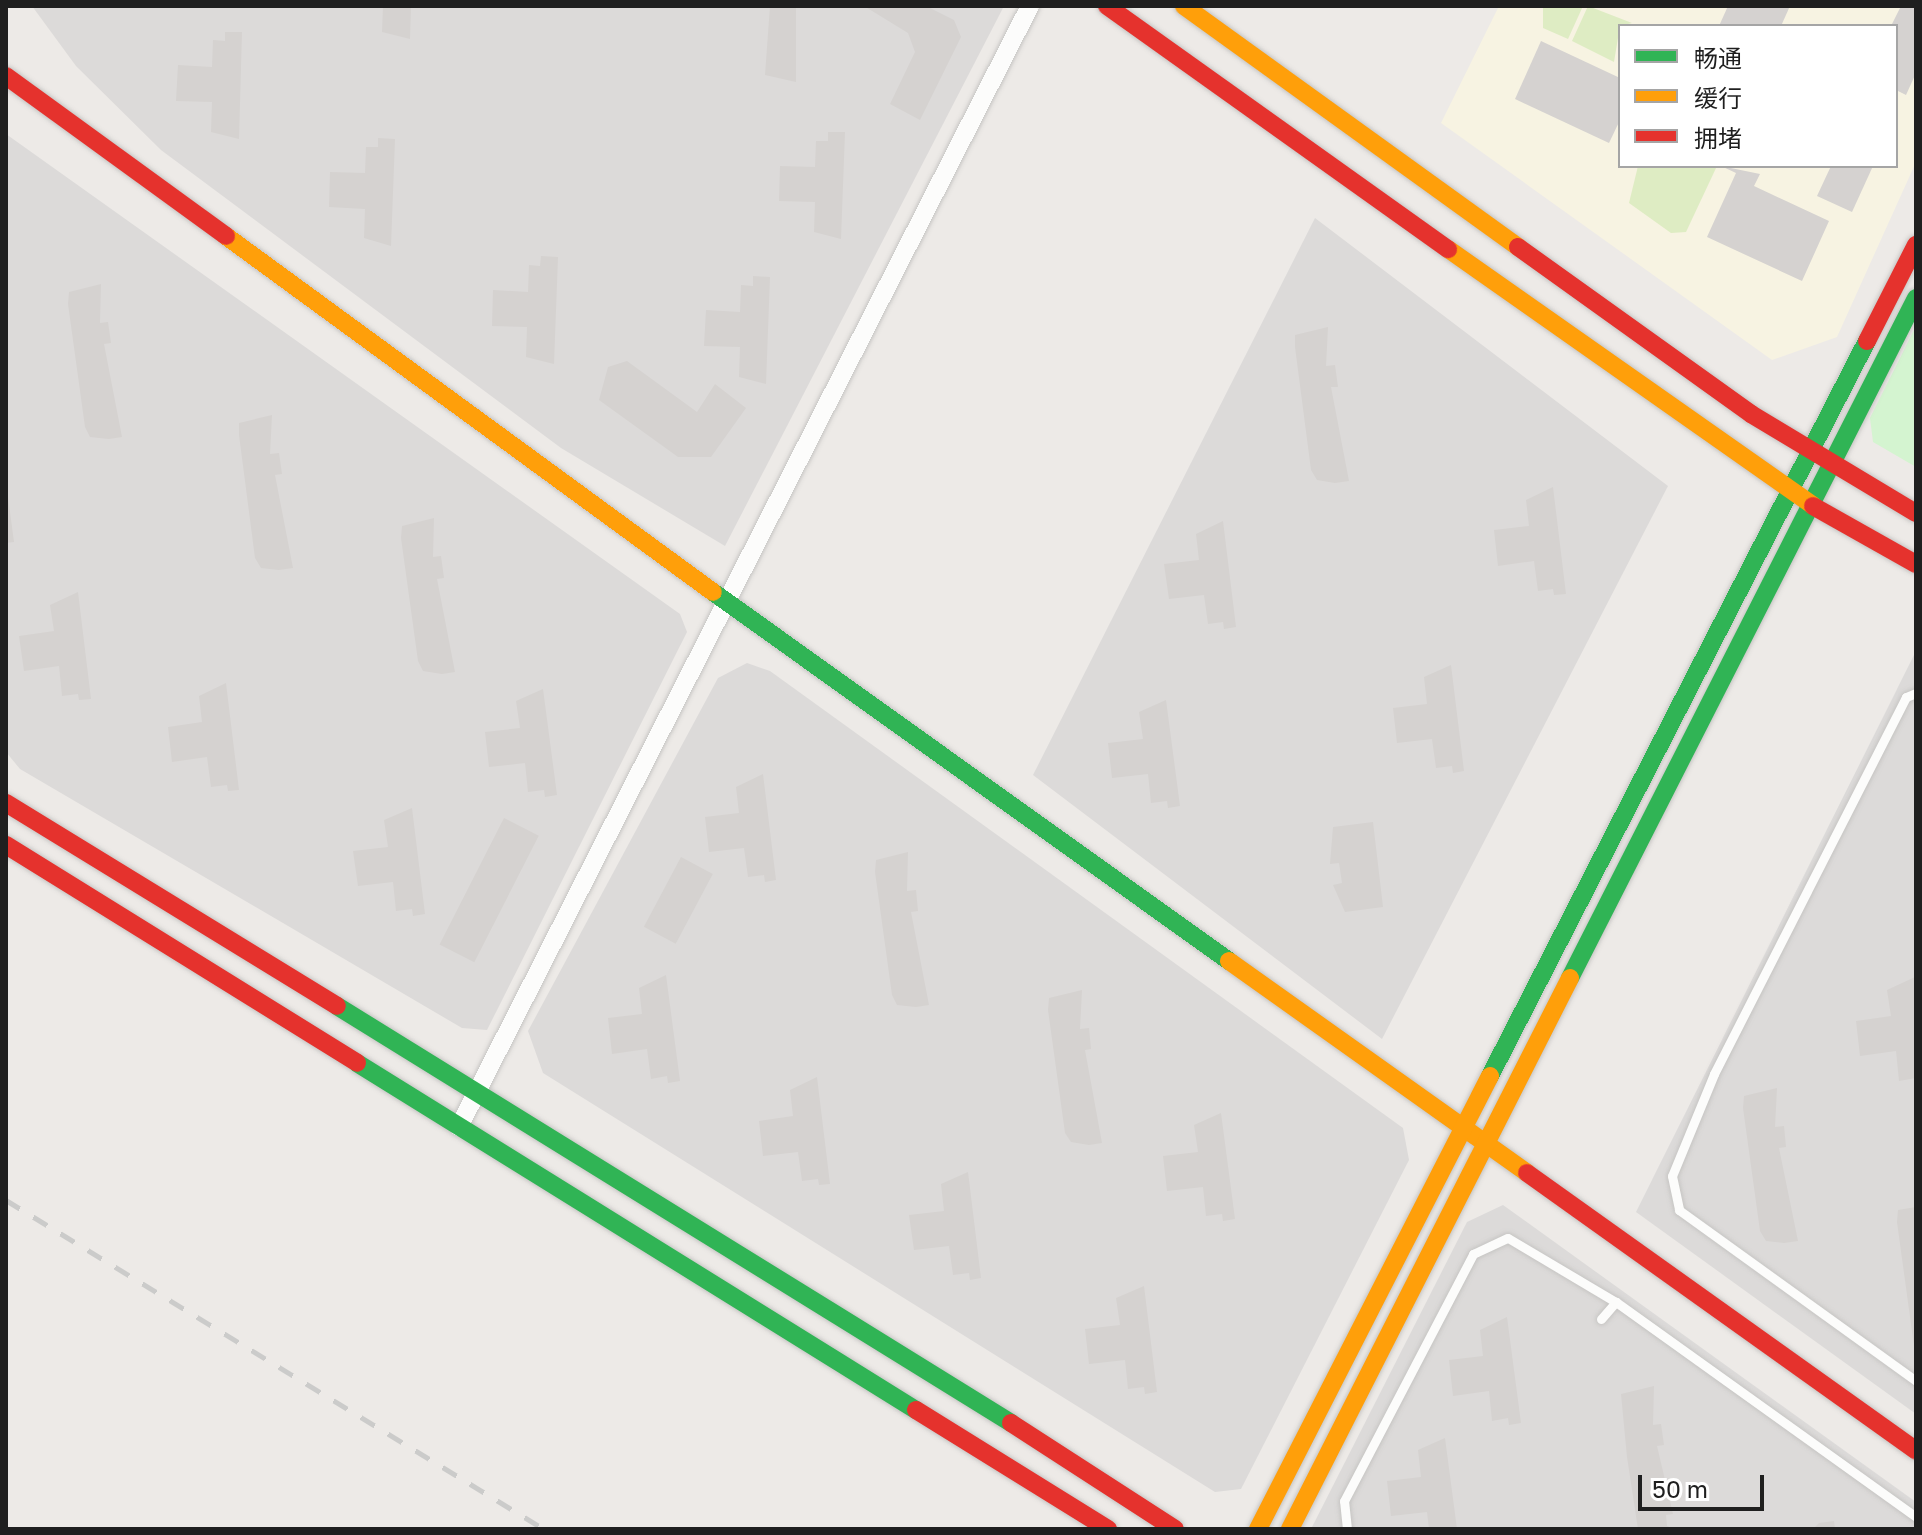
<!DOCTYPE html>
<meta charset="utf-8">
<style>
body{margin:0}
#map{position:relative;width:1922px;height:1535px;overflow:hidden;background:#edeae7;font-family:"Golos Text","Noto Sans SC",sans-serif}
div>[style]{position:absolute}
.residential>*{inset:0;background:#dcdad9}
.education>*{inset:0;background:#f7f3e2}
.grass>*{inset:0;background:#deecc3}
.park>*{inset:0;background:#d4f4d0}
.building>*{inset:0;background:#d5d2d0;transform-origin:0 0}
.roads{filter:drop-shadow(0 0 2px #c6c5c3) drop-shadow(0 0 2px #c6c5c3)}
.lane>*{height:9px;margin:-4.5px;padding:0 4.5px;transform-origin:4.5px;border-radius:4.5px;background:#fcfcfb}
.street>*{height:18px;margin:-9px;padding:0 9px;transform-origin:9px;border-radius:9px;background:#fcfcfb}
.fast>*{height:18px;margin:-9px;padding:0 9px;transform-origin:9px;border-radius:9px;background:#30b455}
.slow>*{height:18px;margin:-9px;padding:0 9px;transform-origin:9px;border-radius:9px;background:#ff9f0a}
.jam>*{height:18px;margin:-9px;padding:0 9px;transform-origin:9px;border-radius:9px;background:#e5322d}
.rail>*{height:5px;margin-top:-2.5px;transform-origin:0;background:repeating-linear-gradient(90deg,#cbcbca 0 16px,transparent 0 32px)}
span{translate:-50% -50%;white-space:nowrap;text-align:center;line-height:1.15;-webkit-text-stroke:7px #fff;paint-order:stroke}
.frame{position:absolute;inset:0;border:8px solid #1f1f1f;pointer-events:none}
.legend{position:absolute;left:1618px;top:24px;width:280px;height:144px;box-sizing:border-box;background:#fff;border:2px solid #a5a5a5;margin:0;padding:10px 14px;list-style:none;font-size:24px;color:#1f1f1f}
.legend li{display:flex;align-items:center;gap:16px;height:40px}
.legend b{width:40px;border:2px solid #a5a5a5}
.scale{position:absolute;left:1638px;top:1475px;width:126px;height:36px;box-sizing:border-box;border:4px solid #1f1f1f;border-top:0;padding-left:10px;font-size:24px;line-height:28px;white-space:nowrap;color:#1f1f1f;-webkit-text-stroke:6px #fff;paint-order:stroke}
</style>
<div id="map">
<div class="residential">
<i style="clip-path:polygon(32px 6px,1004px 6px,725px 546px,561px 448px,161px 150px,76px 66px)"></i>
<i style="clip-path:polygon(6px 134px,680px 614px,687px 632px,487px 1030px,462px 1028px,20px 769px,6px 752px)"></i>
<i style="clip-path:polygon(1315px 218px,1668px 486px,1382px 1039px,1033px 775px)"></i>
<i style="clip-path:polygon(1916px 651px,1916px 1414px,1636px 1212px)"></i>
<i style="clip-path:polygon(747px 663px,770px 671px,1403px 1128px,1409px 1160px,1241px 1489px,1215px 1492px,543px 1073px,528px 1031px,718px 678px)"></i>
<i style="clip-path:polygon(1503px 1205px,1916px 1502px,1916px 1529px,1311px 1529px,1467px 1222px)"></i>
</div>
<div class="education">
<i style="clip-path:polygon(evenodd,1499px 6px,1916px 6px,1916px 162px,1837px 337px,1772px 360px,1441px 123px,1499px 6px,1620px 26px,1896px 26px,1896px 166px,1620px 166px,1620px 26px)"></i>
</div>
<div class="grass">
<i style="clip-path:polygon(1543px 6px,1583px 6px,1568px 39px,1543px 28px)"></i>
<i style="clip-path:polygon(1588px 6px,1632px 23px,1620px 26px,1614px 62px,1572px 41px)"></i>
<i style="clip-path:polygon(1638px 166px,1717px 166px,1686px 232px,1671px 233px,1629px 203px)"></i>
</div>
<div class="park">
<i style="clip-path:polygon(1916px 326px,1916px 467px,1873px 442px,1870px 418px)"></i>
</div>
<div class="building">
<i style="clip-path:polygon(383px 6px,411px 6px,410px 39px,382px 32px)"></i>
<i style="clip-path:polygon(770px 6px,796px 6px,796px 82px,765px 75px)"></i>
<i style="clip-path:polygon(864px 6px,926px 6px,954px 20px,961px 37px,920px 120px,890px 104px,915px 52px,908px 33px)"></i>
<i style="clip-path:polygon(1728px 6px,1790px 6px,1781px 26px,1719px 26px)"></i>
<i style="clip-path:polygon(1901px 6px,1916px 6px,1916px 73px,1906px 95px,1896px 90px,1891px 26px)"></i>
<i style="clip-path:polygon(225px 32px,242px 32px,239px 139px,211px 132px,212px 102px,176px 101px,178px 65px,212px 67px,213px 40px,225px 41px)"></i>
<i style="clip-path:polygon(1541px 41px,1620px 78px,1620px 120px,1609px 143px,1515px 99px)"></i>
<i style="clip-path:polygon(828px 132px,845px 132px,841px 239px,814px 232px,815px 202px,779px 201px,780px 166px,815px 167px,816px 141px,828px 141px)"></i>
<i style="clip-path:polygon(378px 138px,395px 139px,391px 246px,364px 238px,365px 209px,329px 207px,330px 172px,365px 173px,366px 147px,378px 147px)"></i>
<i style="clip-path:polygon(1721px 166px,1760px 174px,1754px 186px,1829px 221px,1802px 281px,1707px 237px,1736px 173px)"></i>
<i style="clip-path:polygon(1831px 166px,1873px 166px,1852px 212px,1817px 196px)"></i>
<i style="clip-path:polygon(541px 256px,558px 257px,554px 364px,526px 357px,527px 327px,492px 326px,493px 290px,528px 292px,529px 265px,540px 266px)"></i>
<i style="clip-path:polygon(753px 276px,770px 277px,766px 384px,739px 377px,740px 347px,704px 346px,706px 310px,740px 312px,741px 285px,753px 286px)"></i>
<i style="clip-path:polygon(101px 284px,100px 323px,108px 322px,111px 343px,104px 344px,122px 437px,109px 439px,90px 437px,85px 427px,68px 304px,69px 292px)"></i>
<i style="clip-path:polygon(1328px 327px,1326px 366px,1335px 365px,1338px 387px,1331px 387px,1349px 481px,1335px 483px,1317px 480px,1311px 470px,1295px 347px,1295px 335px)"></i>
<i style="clip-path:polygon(627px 361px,697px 412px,715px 384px,746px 408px,711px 457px,678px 457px,599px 400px,608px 367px)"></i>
<i style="clip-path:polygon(272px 415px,270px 454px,279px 453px,282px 474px,275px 475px,293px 568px,279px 570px,261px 568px,255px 558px,239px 435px,239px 423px)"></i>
<i style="clip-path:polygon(1553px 487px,1566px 594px,1554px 595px,1553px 589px,1538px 591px,1534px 561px,1498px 566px,1494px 530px,1529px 526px,1526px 500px)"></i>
<i style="clip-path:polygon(8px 497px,14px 542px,6px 543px,6px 498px)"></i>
<i style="clip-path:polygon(434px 518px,433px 557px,441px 556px,444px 578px,437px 579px,455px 672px,442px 674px,423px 671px,418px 661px,401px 538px,402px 526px)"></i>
<i style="clip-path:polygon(1223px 521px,1236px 627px,1224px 629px,1223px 622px,1208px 624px,1204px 595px,1169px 599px,1164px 564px,1199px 560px,1196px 534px)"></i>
<i style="clip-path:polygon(78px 592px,91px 699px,79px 700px,78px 694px,62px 696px,59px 666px,24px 671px,19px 636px,54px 631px,50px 605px)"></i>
<i style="clip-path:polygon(1451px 665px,1464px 771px,1453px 773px,1452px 766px,1436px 768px,1432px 739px,1397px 743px,1393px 708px,1427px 704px,1424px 677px)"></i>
<i style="clip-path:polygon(226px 683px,239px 790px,228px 791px,227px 785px,211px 787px,207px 757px,172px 762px,168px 727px,202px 722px,199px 696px)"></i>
<i style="clip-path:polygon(543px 689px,557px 795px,545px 797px,544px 790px,528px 792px,525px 763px,489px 767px,485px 732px,520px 728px,516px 701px)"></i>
<i style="clip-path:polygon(1166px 700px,1180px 806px,1168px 808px,1167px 801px,1151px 803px,1148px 774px,1112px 778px,1108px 743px,1143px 739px,1139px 712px)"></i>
<i style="clip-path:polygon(763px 774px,776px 880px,765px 882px,764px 875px,748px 877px,744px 848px,709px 852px,705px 817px,739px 813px,736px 787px)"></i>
<i style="clip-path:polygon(412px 808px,425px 914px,413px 916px,412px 909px,396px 911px,393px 882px,358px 886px,353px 851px,388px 847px,384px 820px)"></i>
<i style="left:504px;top:818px;width:39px;height:142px;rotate:27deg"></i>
<i style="clip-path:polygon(1373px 822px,1383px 907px,1345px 912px,1333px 885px,1342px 883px,1339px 863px,1330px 864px,1333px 827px)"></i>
<i style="clip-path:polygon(908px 852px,907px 891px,916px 890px,918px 911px,911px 912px,929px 1005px,916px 1007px,897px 1005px,892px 995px,875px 872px,876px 860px)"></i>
<i style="left:681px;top:857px;width:36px;height:79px;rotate:28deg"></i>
<i style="clip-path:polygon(666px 975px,680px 1081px,668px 1083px,667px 1076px,651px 1079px,647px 1049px,612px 1054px,608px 1018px,642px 1014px,639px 988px)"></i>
<i style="clip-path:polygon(1915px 977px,1916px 1078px,1899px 1081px,1896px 1051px,1860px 1056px,1856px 1021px,1891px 1016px,1887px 990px)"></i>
<i style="clip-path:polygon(1082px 990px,1080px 1029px,1089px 1028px,1091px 1049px,1085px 1050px,1102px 1143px,1089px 1145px,1071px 1142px,1065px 1133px,1048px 1010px,1049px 998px)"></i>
<i style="clip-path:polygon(817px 1077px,830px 1184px,819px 1185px,818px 1179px,802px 1181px,798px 1152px,763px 1156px,759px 1121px,793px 1116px,790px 1090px)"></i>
<i style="clip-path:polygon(1777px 1088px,1775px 1127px,1784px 1126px,1786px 1147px,1779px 1148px,1798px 1241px,1784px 1243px,1766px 1241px,1760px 1231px,1743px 1108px,1744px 1096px)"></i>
<i style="clip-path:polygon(1221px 1113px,1235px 1219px,1223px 1221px,1222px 1214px,1206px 1216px,1203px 1187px,1167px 1191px,1163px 1156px,1198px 1152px,1194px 1125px)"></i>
<i style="clip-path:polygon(968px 1172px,981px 1278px,970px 1280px,969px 1273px,953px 1275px,949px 1246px,914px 1250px,909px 1215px,944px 1211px,941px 1184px)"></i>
<i style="clip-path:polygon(1916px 1207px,1916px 1346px,1914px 1346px,1897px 1222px,1898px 1210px)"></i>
<i style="clip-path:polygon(1144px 1286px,1157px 1392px,1145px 1394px,1144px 1387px,1128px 1389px,1125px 1360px,1089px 1364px,1085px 1329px,1120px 1325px,1116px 1298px)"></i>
<i style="clip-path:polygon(1507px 1317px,1521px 1423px,1509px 1425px,1508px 1418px,1492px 1421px,1489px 1391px,1453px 1396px,1449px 1360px,1483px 1356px,1480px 1330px)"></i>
<i style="clip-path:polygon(1654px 1386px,1653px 1425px,1661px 1424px,1664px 1445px,1657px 1446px,1673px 1514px,1666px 1515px,1667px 1526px,1674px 1529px,1638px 1529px,1627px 1457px,1621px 1394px)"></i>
<i style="clip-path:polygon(1445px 1438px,1457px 1529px,1429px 1529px,1427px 1512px,1391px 1516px,1387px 1481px,1421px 1477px,1418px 1450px)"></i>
<i style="clip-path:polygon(1834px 1521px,1835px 1529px,1813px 1529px,1819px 1523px)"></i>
</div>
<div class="roads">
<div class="lane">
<i style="left:1916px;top:693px;width:11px;rotate:158deg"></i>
<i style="left:1906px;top:697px;width:423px;rotate:117deg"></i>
<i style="left:1714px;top:1074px;width:110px;rotate:112.4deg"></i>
<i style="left:1672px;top:1176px;width:35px;rotate:78deg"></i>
<i style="left:1679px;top:1210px;width:292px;rotate:35.8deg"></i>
<i style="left:1601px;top:1319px;width:23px;rotate:-49deg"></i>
<i style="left:1616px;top:1302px;width:369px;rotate:35.6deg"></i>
<i style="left:1347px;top:1529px;width:28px;rotate:-96deg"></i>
<i style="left:1344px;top:1501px;width:279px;rotate:-62.4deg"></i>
<i style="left:1473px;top:1254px;width:38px;rotate:-25deg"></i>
<i style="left:1508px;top:1238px;width:126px;rotate:30.7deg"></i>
</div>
<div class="street">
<i style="left:459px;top:1127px;width:1258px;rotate:-63.01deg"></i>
</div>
<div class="fast">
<i style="left:713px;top:592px;width:634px;rotate:35.57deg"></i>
<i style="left:1570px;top:978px;width:763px;rotate:-63.03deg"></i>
<i style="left:337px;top:1006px;width:793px;rotate:31.74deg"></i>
<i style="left:357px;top:1063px;width:658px;rotate:31.83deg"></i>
<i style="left:1490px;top:1076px;width:826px;rotate:-62.85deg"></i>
</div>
<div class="slow">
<i style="left:1184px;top:6px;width:412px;rotate:35.8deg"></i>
<i style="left:226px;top:236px;width:603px;rotate:36.17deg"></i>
<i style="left:1448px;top:249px;width:446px;rotate:35.1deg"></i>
<i style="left:1229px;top:961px;width:366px;rotate:35.4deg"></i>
<i style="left:1258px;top:1529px;width:509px;rotate:-62.88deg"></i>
<i style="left:1290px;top:1529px;width:618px;rotate:-63.06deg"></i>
</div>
<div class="jam">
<i style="left:1107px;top:6px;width:419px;rotate:35.5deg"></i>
<i style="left:6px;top:76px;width:272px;rotate:36deg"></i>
<i style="left:1518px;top:247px;width:287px;rotate:35.6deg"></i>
<i style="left:1751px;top:414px;width:192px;rotate:31deg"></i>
<i style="left:1867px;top:341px;width:108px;rotate:-63deg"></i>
<i style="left:1813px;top:506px;width:118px;rotate:29.4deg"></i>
<i style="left:6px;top:803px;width:388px;rotate:31.5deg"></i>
<i style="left:6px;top:845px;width:413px;rotate:31.8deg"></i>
<i style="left:1527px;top:1173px;width:478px;rotate:35.5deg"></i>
<i style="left:916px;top:1410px;width:226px;rotate:31.8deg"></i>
<i style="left:1011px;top:1423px;width:195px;rotate:32.9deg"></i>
</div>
</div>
<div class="rail">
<i style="left:6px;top:1200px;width:631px;rotate:31.45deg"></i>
</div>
<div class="frame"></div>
<ul class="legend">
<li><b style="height:10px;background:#30b455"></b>畅通</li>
<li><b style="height:10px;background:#ff9f0a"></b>缓行</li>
<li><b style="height:10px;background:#e5322d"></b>拥堵</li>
</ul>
<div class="scale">50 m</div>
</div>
